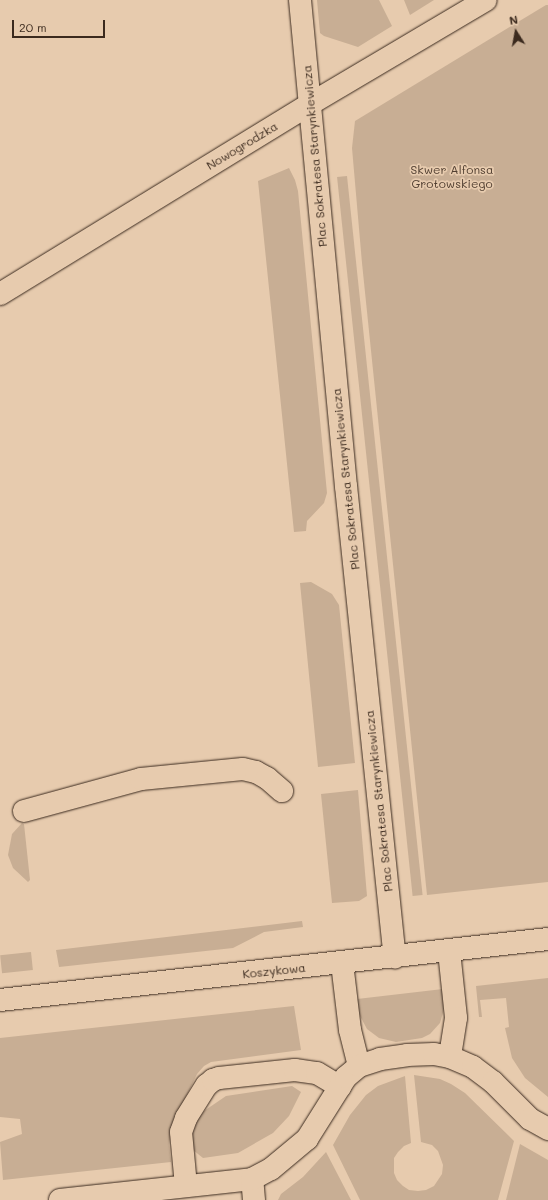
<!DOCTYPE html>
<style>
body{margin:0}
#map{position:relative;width:548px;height:1200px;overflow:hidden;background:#e7cbae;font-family:Mali,sans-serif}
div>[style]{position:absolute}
.green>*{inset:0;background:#c8ae94;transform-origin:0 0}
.roads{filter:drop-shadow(0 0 1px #3b2a1e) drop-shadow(0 0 1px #3b2a1e)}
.minor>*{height:22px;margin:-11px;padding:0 11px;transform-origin:11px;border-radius:11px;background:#e7cbae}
span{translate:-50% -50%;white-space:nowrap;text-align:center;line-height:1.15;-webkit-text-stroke:3.5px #e7cbae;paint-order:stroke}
.street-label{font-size:12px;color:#3b2a1e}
.park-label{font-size:12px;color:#503e30}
.north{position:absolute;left:496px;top:12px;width:40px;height:40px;-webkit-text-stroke:3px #e7cbae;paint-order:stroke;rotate:349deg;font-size:11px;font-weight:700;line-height:16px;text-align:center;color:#3b2a1e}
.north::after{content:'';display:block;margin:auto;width:14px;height:18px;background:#3b2a1e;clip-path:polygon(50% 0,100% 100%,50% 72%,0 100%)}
.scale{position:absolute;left:12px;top:20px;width:93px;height:18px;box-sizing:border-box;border:2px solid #3b2a1e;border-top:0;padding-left:5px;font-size:12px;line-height:14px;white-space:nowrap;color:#3b2a1e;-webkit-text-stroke:3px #e7cbae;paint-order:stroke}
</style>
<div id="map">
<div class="green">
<i style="clip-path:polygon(317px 0,379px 0,392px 26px,358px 47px,324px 36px,320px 33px)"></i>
<i style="clip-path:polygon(404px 0,434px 0,410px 15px)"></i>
<i style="clip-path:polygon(546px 5px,548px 5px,548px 882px,427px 895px,362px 263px,352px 148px,355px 121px)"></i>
<i style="clip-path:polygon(289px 168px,295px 180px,298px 191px,327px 493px,324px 503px,307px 521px,306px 531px,294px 532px,258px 181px)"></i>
<i style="left:347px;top:176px;width:723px;height:10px;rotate:84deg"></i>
<i style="clip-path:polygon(311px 582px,332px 594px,339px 605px,355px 763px,318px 767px,300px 583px)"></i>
<i style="clip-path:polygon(358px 790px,367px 896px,359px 901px,332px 903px,321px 794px)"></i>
<i style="clip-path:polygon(22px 823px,24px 824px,30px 880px,28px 882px,13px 868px,8px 855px,12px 834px)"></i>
<i style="clip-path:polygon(302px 921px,303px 927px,264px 932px,233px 948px,59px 967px,56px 950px)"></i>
<i style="left:31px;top:952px;width:18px;height:31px;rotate:84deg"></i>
<i style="clip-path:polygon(548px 978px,548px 1097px,525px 1078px,512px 1058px,505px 1028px,509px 1027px,506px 998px,480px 1000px,482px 1017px,479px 1017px,476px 986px)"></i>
<i style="clip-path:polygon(443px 989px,444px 1009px,440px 1023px,430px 1034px,422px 1038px,396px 1042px,379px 1038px,367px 1029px,359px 1014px,357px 999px)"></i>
<i style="clip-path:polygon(294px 1006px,301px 1050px,211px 1062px,204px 1066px,197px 1074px,172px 1126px,169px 1145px,171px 1162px,3px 1180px,0 1142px,22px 1134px,20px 1119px,0 1117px,0 1038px)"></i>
<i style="clip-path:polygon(414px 1075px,440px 1079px,451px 1084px,465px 1093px,514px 1141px,498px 1200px,360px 1200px,333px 1145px,350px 1115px,366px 1095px,378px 1086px,405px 1076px,411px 1143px,404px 1146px,398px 1152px,394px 1158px,394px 1173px,397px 1180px,403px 1186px,409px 1190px,418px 1191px,426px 1190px,434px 1186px,442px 1174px,443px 1165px,438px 1151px,432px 1145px,421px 1142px)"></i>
<i style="clip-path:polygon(292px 1086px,301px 1092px,289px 1116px,273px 1133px,238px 1153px,203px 1158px,193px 1150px,192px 1133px,195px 1122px,204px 1111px,226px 1096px)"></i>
<i style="clip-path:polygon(520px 1144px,548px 1160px,548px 1200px,506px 1200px)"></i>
<i style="clip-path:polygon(326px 1152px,351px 1200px,278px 1200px,281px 1194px,303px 1177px)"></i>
</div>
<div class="roads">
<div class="minor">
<i style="left:300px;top:0;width:488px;rotate:84.6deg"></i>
<i style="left:346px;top:486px;width:474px;rotate:84.1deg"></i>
<i style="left:0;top:294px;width:364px;rotate:-31.5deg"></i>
<i style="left:310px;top:104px;width:204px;rotate:-30.6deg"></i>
<i style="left:24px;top:811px;width:121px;rotate:-15.3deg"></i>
<i style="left:141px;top:779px;width:102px;rotate:-5.6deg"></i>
<i style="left:243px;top:769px;width:13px;rotate:13deg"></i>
<i style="left:256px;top:772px;width:13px;rotate:29deg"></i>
<i style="left:267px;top:778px;width:20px;rotate:41deg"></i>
<i style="left:449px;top:951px;width:67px;rotate:84deg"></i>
<i style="left:456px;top:1018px;width:39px;rotate:99deg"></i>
<i style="left:342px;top:963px;width:67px;rotate:83.2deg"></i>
<i style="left:350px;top:1030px;width:37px;rotate:76deg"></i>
<i style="left:0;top:1000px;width:551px;rotate:-6.35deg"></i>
<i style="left:186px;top:1186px;width:54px;rotate:-95.3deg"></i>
<i style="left:181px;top:1132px;width:15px;rotate:-70deg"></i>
<i style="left:186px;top:1118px;width:39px;rotate:-58deg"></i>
<i style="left:207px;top:1085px;width:8px;rotate:-40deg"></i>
<i style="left:213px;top:1080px;width:6px;rotate:-18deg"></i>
<i style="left:219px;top:1078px;width:76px;rotate:-6deg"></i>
<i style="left:295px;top:1070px;width:22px;rotate:8deg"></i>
<i style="left:317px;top:1073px;width:27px;rotate:31deg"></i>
<i style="left:60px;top:1200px;width:193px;rotate:-6.2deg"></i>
<i style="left:254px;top:1200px;width:21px;rotate:-95deg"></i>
<i style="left:252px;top:1179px;width:21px;rotate:-28deg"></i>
<i style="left:271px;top:1169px;width:47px;rotate:-39.8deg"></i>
<i style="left:307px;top:1139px;width:73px;rotate:-57.8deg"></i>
<i style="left:346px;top:1077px;width:17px;rotate:-40deg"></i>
<i style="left:359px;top:1066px;width:22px;rotate:-18deg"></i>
<i style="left:380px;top:1059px;width:27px;rotate:-8deg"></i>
<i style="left:407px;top:1055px;width:27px;rotate:-2deg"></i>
<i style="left:434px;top:1054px;width:16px;rotate:11deg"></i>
<i style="left:450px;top:1057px;width:25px;rotate:23deg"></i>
<i style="left:473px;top:1067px;width:25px;rotate:37deg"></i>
<i style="left:493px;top:1082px;width:52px;rotate:45deg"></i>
<i style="left:530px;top:1119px;width:21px;rotate:29deg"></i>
</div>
</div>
<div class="street-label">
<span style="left:242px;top:146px;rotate:-31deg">Nowogrodzka</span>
<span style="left:315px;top:156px;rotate:-95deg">Plac Sokratesa Starynkiewicza</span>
<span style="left:346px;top:479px;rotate:-96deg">Plac Sokratesa Starynkiewicza</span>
<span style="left:379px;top:801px;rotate:-96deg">Plac Sokratesa Starynkiewicza</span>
<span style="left:274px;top:971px;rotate:-6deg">Koszykowa</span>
</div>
<div class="park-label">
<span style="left:452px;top:177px">Skwer Alfonsa<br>Grotowskiego</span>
</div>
<div class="north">N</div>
<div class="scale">20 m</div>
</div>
